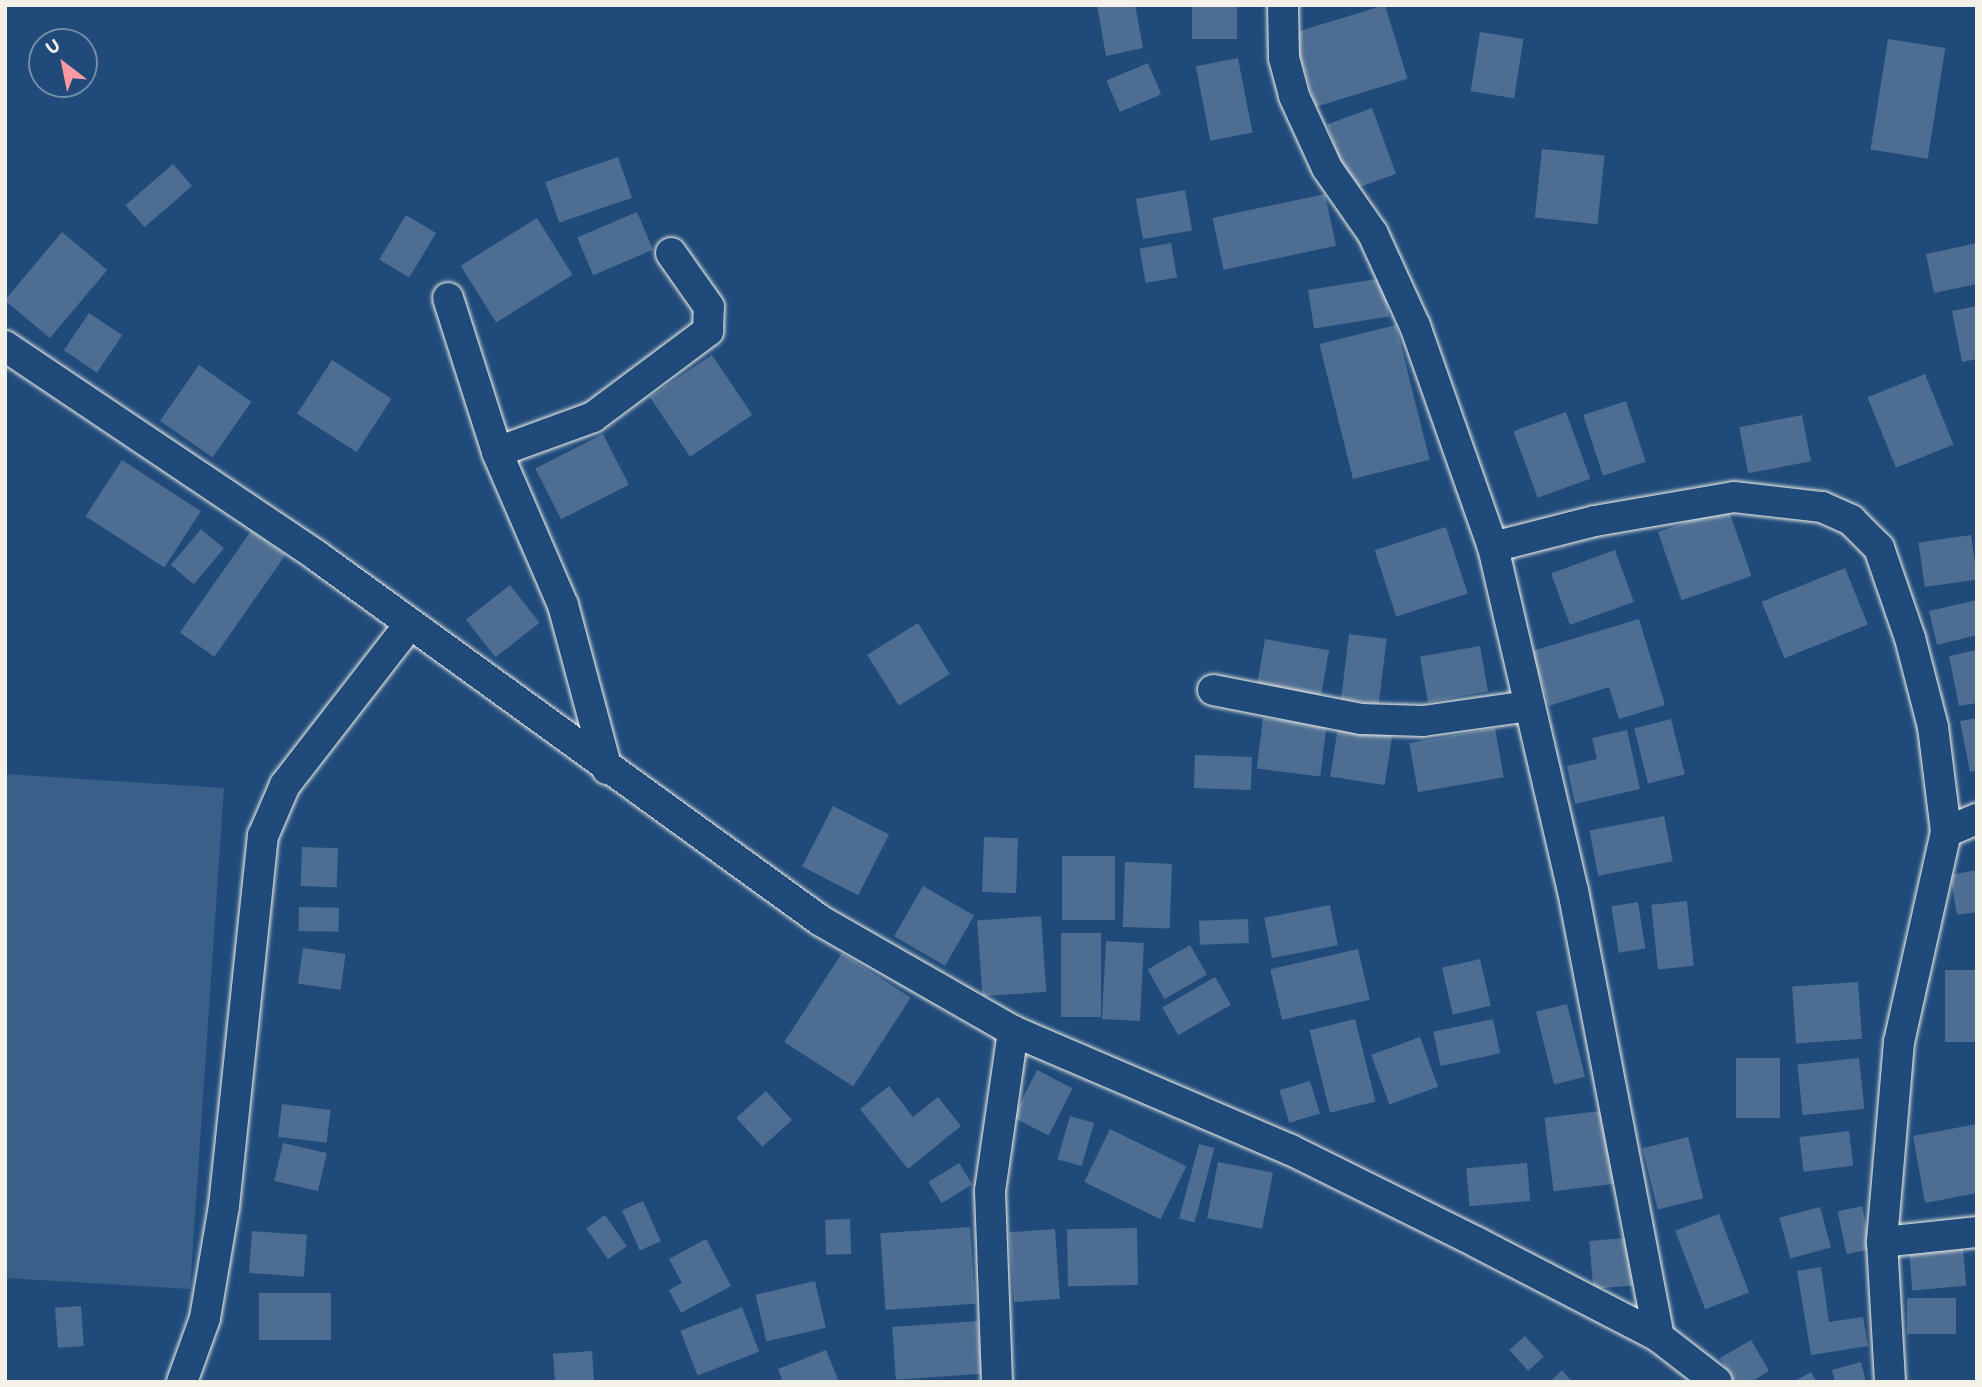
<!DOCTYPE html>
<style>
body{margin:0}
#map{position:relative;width:1982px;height:1387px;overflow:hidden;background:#1f4a7a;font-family:Itim,sans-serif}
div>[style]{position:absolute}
.green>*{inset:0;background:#3a5f88}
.building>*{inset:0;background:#4d6e92;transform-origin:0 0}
.roads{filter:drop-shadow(0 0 2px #f4f1e8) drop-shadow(0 0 2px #f4f1e8)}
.minor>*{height:30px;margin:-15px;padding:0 15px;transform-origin:15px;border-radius:15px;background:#1f4a7a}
span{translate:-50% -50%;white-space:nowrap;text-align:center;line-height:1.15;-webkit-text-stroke:5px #1f4a7a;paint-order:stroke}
.frame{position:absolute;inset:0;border:7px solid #f4f1e8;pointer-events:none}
.north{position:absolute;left:28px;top:28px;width:70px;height:70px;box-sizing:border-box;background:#1f4a7a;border:2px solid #748da6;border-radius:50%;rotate:328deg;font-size:19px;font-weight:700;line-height:28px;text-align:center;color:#f4f1e8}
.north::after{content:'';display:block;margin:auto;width:24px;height:32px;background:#ff9aa2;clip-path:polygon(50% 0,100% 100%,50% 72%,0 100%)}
</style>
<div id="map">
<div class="green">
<i style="clip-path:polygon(5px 774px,224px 788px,190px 1289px,5px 1278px)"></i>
</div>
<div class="building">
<i style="clip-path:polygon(1097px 5px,1135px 5px,1143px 48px,1106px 56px)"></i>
<i style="left:1192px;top:5px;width:45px;height:34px"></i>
<i style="left:1385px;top:5px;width:77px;height:96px;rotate:73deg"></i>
<i style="left:1480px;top:32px;width:44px;height:60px;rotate:9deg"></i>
<i style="left:1888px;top:39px;width:58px;height:112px;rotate:9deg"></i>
<i style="left:1238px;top:58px;width:76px;height:43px;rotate:79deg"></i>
<i style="left:1148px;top:63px;width:34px;height:45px;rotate:67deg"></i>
<i style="left:1372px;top:108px;width:70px;height:48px;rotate:70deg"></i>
<i style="left:1542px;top:149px;width:63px;height:69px;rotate:6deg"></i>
<i style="left:618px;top:157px;width:43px;height:77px;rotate:71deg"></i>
<i style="left:173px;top:164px;width:29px;height:63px;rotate:49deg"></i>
<i style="left:1185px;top:190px;width:41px;height:50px;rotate:80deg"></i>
<i style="left:1325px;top:194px;width:53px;height:115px;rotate:78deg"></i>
<i style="left:637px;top:212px;width:41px;height:65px;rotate:67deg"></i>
<i style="left:406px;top:215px;width:35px;height:52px;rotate:31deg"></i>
<i style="left:537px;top:218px;width:67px;height:90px;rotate:58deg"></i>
<i style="left:62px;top:232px;width:59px;height:89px;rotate:40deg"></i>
<i style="left:1171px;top:243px;width:35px;height:32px;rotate:80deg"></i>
<i style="clip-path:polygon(1977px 243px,1977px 284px,1934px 293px,1926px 254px)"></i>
<i style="left:1383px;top:278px;width:39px;height:76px;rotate:81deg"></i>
<i style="clip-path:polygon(1977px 306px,1977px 359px,1962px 362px,1952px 311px)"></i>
<i style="left:89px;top:313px;width:40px;height:45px;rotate:34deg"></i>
<i style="left:1396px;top:325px;width:139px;height:79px;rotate:76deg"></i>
<i style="left:712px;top:355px;width:72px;height:75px;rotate:56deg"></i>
<i style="left:332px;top:360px;width:71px;height:64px;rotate:33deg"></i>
<i style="left:199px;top:365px;width:64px;height:68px;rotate:35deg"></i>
<i style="left:1925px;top:374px;width:76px;height:62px;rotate:68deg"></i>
<i style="left:1626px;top:401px;width:64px;height:45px;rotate:72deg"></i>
<i style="left:1566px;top:412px;width:71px;height:56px;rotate:70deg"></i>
<i style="left:1802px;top:415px;width:47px;height:64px;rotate:79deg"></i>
<i style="left:603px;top:434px;width:57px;height:76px;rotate:63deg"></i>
<i style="left:122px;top:460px;width:94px;height:67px;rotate:33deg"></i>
<i style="left:1728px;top:508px;width:72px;height:74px;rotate:71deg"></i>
<i style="left:1446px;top:527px;width:70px;height:75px;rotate:72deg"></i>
<i style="left:201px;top:529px;width:30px;height:47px;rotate:40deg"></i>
<i style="left:251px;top:531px;width:42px;height:124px;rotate:35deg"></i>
<i style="left:1971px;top:535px;width:45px;height:53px;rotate:82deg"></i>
<i style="left:1615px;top:550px;width:55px;height:68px;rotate:70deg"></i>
<i style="left:1845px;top:568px;width:61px;height:90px;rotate:68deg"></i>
<i style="left:510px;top:585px;width:48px;height:56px;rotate:52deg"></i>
<i style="clip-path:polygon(1977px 600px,1977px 635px,1937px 645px,1929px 611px)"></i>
<i style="clip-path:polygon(1639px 619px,1665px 705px,1619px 719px,1609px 687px,1549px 706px,1532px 651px)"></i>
<i style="left:918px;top:623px;width:60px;height:60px;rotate:58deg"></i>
<i style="left:1349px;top:634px;width:38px;height:66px;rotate:7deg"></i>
<i style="left:1265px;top:639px;width:65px;height:49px;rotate:10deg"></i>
<i style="left:1480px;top:646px;width:46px;height:61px;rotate:80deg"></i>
<i style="clip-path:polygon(1977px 650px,1977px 703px,1959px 706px,1949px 656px)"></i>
<i style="left:1263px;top:718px;width:64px;height:51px;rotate:7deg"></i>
<i style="clip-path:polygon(1977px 718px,1977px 770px,1970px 772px,1960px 721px)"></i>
<i style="left:1671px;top:719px;width:57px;height:38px;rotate:76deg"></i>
<i style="left:1338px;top:727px;width:55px;height:50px;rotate:9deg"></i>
<i style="left:1495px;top:728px;width:50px;height:87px;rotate:80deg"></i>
<i style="clip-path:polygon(1627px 730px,1640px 789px,1575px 804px,1567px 766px,1597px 759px,1592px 738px)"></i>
<i style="left:1195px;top:755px;width:57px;height:33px;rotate:2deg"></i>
<i style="left:833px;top:806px;width:63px;height:68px;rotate:27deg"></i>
<i style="left:1664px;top:816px;width:46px;height:76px;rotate:79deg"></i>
<i style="left:984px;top:837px;width:34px;height:55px;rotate:2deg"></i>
<i style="left:302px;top:847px;width:36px;height:39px;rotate:2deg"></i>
<i style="left:1062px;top:856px;width:53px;height:64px"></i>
<i style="left:1125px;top:862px;width:47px;height:65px;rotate:2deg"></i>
<i style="clip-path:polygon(1977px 870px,1977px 912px,1957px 915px,1950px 875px)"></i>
<i style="left:923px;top:886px;width:59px;height:58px;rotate:30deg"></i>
<i style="left:1687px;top:901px;width:65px;height:36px;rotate:84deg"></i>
<i style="left:1638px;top:902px;width:47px;height:27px;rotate:81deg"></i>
<i style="left:1330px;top:905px;width:41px;height:67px;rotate:79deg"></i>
<i style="left:299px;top:907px;width:40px;height:24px;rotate:1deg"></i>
<i style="left:1041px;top:916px;width:76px;height:64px;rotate:86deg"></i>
<i style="left:1248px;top:919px;width:24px;height:49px;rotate:88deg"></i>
<i style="left:1061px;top:933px;width:40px;height:84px"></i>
<i style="left:1106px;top:941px;width:38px;height:78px;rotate:3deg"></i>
<i style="left:1190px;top:945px;width:34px;height:49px;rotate:60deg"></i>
<i style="left:303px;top:948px;width:43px;height:36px;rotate:8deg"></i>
<i style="left:1358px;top:949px;width:52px;height:90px;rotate:77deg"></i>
<i style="left:842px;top:953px;width:82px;height:106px;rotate:33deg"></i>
<i style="left:1480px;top:959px;width:48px;height:39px;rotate:77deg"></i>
<i style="left:1945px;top:970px;width:32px;height:72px"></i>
<i style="left:1215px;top:977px;width:32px;height:61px;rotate:60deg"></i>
<i style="left:1858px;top:982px;width:57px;height:66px;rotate:86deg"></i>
<i style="left:1567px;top:1004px;width:75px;height:32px;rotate:76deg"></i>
<i style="left:1355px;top:1019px;width:85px;height:47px;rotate:76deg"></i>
<i style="left:1493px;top:1019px;width:35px;height:61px;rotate:78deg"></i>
<i style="left:1420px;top:1037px;width:53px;height:52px;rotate:70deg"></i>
<i style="left:1736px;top:1058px;width:44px;height:60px"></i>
<i style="left:1859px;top:1058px;width:51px;height:62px;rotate:84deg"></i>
<i style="left:1037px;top:1070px;width:40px;height:53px;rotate:27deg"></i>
<i style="left:1310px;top:1081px;width:34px;height:32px;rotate:73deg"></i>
<i style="clip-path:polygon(889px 1086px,913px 1117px,938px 1097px,961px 1126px,908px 1169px,860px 1109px)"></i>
<i style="left:766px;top:1091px;width:39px;height:40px;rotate:48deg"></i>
<i style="left:282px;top:1104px;width:49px;height:33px;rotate:7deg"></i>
<i style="left:1608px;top:1110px;width:74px;height:64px;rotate:83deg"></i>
<i style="left:1070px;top:1116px;width:25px;height:45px;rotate:16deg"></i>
<i style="clip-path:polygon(1977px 1124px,1977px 1193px,1925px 1203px,1913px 1136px)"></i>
<i style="left:1110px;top:1129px;width:85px;height:59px;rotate:26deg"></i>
<i style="left:1849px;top:1131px;width:35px;height:50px;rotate:83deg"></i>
<i style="left:1688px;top:1137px;width:63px;height:47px;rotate:76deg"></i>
<i style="left:283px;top:1143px;width:45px;height:39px;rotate:13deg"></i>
<i style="left:1199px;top:1144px;width:16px;height:77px;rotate:15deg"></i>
<i style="left:1218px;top:1162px;width:56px;height:57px;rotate:11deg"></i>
<i style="left:959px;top:1163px;width:25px;height:36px;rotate:58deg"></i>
<i style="left:1527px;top:1163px;width:38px;height:61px;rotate:85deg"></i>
<i style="left:643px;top:1201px;width:44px;height:23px;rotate:66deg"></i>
<i style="left:1862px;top:1206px;width:44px;height:25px;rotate:78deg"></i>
<i style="left:1820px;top:1207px;width:42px;height:42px;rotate:75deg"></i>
<i style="left:1719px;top:1214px;width:84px;height:47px;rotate:69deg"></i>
<i style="left:605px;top:1215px;width:38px;height:23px;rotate:55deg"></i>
<i style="left:850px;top:1219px;width:35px;height:25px;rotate:88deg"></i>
<i style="left:970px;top:1227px;width:77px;height:90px;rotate:86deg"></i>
<i style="left:1137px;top:1228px;width:57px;height:70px;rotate:89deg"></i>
<i style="left:1055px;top:1229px;width:70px;height:46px;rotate:86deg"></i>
<i style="left:252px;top:1231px;width:55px;height:42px;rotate:4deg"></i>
<i style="left:1636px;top:1237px;width:48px;height:47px;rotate:85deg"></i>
<i style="clip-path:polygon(706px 1239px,731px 1286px,681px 1313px,669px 1290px,682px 1283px,669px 1259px)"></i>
<i style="left:1963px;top:1249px;width:37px;height:54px;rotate:85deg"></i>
<i style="clip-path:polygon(1821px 1267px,1829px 1322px,1863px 1317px,1868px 1346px,1811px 1355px,1797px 1271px)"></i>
<i style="left:815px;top:1281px;width:48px;height:61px;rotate:77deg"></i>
<i style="left:259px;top:1293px;width:72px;height:47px"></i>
<i style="left:1907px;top:1298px;width:49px;height:36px"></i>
<i style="left:81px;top:1306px;width:40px;height:26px;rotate:86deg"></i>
<i style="left:742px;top:1307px;width:48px;height:66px;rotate:69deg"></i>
<i style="left:978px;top:1321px;width:53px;height:86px;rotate:86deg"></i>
<i style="left:1525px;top:1336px;width:28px;height:21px;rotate:48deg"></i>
<i style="clip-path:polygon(1751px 1340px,1769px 1371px,1751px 1382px,1734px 1382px,1720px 1358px)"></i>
<i style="clip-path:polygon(826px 1350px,839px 1382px,783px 1382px,778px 1369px)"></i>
<i style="left:592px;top:1351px;width:31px;height:39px;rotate:86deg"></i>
<i style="clip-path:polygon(1861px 1362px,1866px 1382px,1835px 1382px,1832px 1370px)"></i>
<i style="clip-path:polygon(1562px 1370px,1572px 1382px,1550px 1382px)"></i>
<i style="clip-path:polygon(1811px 1372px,1817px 1382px,1793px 1382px)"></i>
</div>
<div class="roads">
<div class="minor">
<i style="left:1283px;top:5px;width:53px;rotate:88.9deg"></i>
<i style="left:1284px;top:58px;width:39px;rotate:75deg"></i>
<i style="left:1294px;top:96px;width:79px;rotate:65.4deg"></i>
<i style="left:1327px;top:168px;width:80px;rotate:55.1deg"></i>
<i style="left:1373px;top:234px;width:101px;rotate:65.5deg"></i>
<i style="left:1415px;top:326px;width:234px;rotate:70.6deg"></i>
<i style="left:448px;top:298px;width:162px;rotate:72.3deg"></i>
<i style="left:497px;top:452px;width:167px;rotate:66.7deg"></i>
<i style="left:563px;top:605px;width:170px;rotate:75deg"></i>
<i style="left:5px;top:346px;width:376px;rotate:33.9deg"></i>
<i style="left:317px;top:556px;width:622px;rotate:35.91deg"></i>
<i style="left:821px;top:921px;width:221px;rotate:29.8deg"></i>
<i style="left:1013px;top:1031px;width:302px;rotate:23.2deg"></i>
<i style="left:1291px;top:1150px;width:209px;rotate:26.4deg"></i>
<i style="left:1478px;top:1243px;width:204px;rotate:27.4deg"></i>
<i style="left:1659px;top:1337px;width:73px;rotate:37.8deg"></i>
<i style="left:497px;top:452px;width:102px;rotate:-20deg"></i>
<i style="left:593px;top:417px;width:144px;rotate:-36.8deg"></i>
<i style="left:708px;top:331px;width:24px;rotate:-88deg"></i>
<i style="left:709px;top:307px;width:66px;rotate:-125.1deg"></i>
<i style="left:1213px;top:690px;width:151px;rotate:11.1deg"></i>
<i style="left:1361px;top:719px;width:62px;rotate:1.8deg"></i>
<i style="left:1423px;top:721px;width:106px;rotate:-8.1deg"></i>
<i style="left:1946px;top:832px;width:34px;rotate:-23deg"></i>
<i style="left:1882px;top:1242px;width:96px;rotate:-6deg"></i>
<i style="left:1659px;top:1337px;width:454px;rotate:-100.9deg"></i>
<i style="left:1573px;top:891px;width:353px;rotate:-103.1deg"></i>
<i style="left:1493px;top:547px;width:105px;rotate:-14.3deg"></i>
<i style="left:1595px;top:521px;width:141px;rotate:-9.8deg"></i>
<i style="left:1734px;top:497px;width:89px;rotate:6.5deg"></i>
<i style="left:1822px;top:507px;width:32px;rotate:24deg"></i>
<i style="left:1851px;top:520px;width:40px;rotate:45deg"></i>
<i style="left:1879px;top:548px;width:95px;rotate:71deg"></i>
<i style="left:1910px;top:638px;width:92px;rotate:75.5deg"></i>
<i style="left:1933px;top:727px;width:106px;rotate:82.9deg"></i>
<i style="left:1946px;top:832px;width:215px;rotate:102.6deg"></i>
<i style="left:1899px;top:1042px;width:201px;rotate:94.9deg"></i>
<i style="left:1882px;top:1242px;width:140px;rotate:86.7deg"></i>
<i style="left:182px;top:1382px;width:68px;rotate:-70.2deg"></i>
<i style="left:205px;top:1318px;width:114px;rotate:-80.4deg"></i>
<i style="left:224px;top:1206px;width:372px;rotate:-84deg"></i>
<i style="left:263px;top:836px;width:56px;rotate:-66.7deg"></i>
<i style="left:285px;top:785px;width:204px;rotate:-52.2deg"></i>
<i style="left:997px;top:1382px;width:191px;rotate:-92.1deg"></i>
<i style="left:990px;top:1191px;width:162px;rotate:-81.8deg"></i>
</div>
</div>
<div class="frame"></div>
<div class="north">U</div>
</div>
